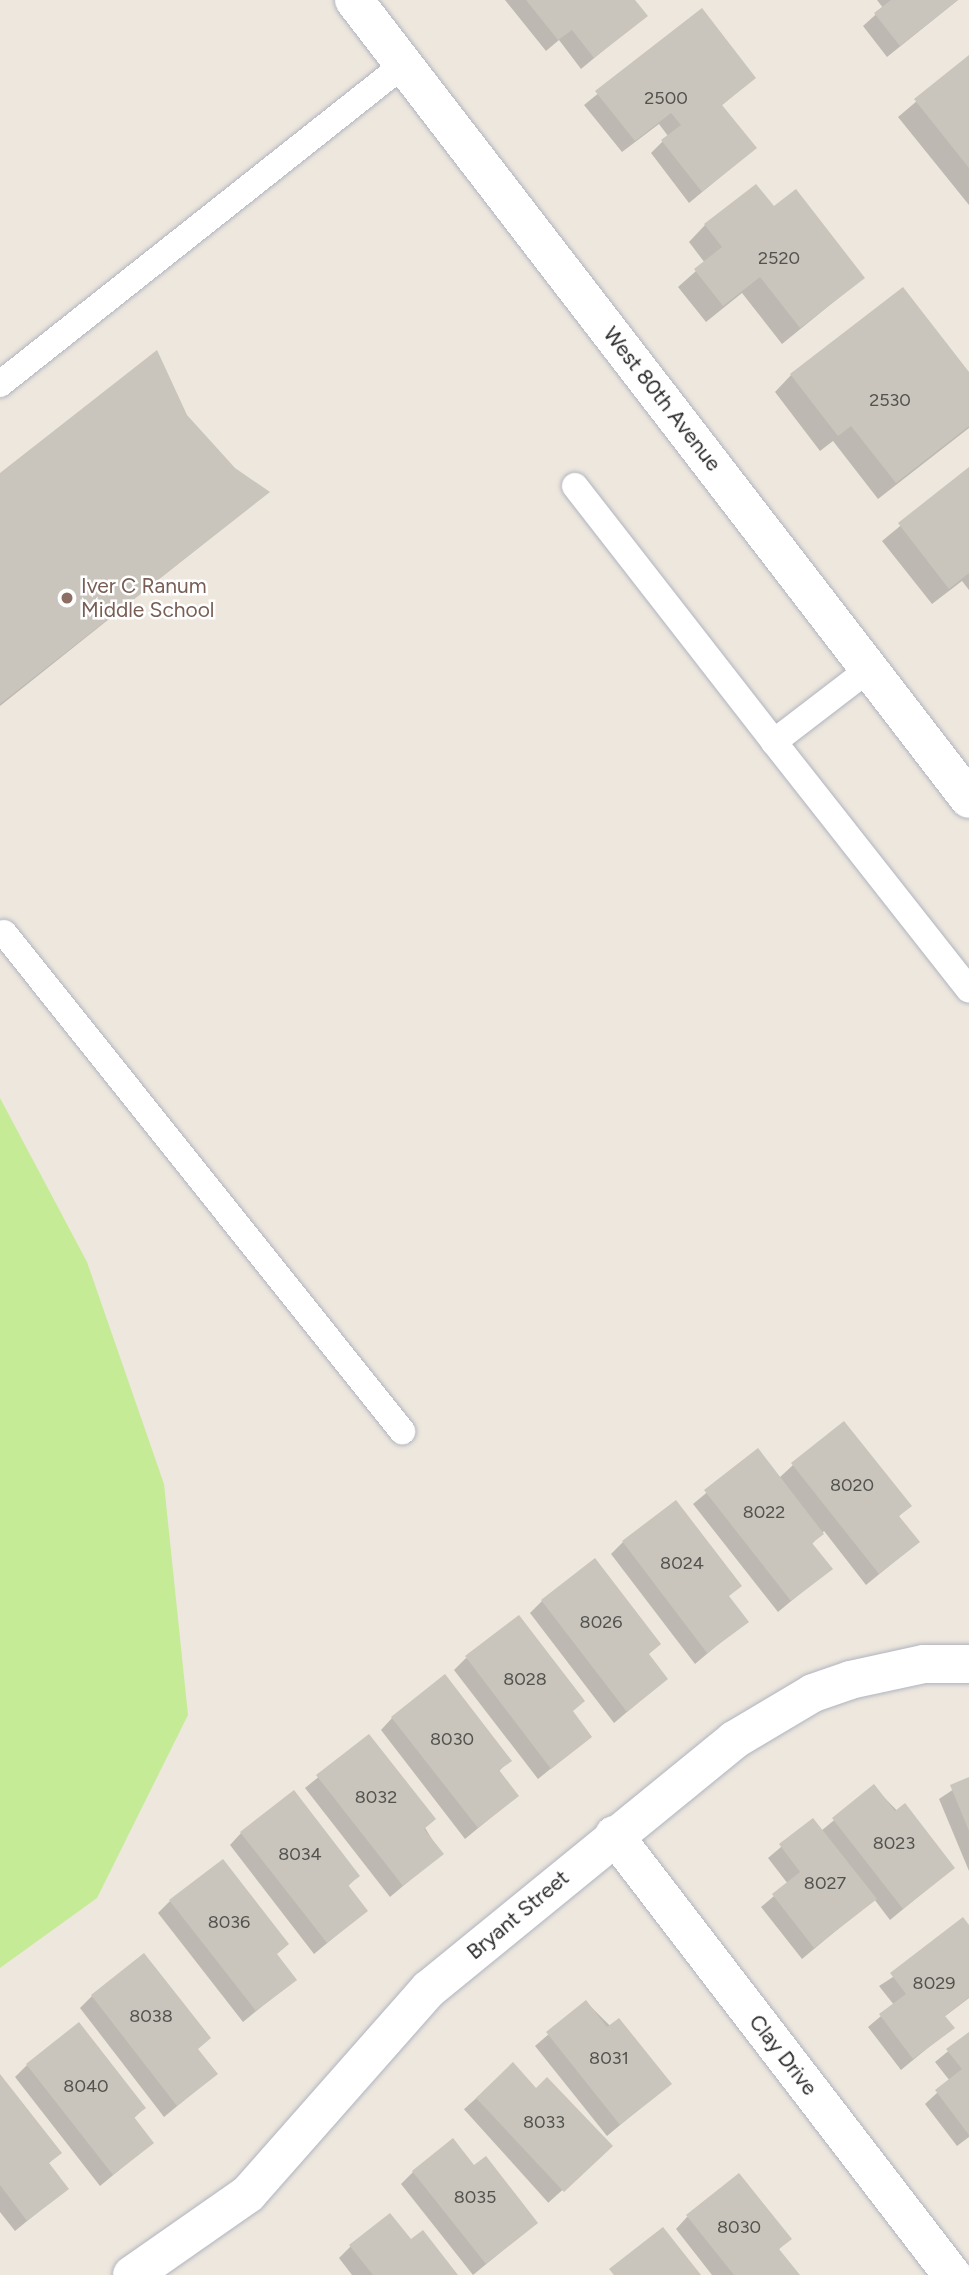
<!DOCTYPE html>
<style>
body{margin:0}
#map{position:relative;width:969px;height:2275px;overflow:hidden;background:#ede7de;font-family:Figtree,sans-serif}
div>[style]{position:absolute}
.pitch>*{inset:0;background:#c6eb96}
.shadow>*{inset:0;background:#0003;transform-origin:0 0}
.building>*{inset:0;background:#c9c5bc}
.roads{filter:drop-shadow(0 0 2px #b1b4bf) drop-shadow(0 0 2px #b1b4bf)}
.service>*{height:26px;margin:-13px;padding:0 13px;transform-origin:13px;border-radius:13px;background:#fff}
.minor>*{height:38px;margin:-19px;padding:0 19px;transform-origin:19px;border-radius:19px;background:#fff}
.tertiary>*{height:38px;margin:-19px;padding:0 19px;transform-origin:19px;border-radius:19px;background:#fff}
.dots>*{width:19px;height:19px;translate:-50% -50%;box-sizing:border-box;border:4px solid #fff;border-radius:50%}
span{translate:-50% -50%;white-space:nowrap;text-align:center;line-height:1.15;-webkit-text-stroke:5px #fff;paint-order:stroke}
.number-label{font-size:18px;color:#52524f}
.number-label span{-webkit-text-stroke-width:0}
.street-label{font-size:21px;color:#2b2b2b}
.education-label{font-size:21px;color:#785e54}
.left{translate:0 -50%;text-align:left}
</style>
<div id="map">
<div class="pitch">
<i style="clip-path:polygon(0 1098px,87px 1262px,164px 1484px,188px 1715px,97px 1898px,0 1968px)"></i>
</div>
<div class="shadow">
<i style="clip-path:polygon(505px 0,633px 0,645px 16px,581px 69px,559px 40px,546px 51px)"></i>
<i style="clip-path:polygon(877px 0,958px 0,887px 57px,863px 26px,883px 8px)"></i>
<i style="clip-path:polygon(701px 10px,754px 78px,721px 106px,755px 148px,689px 203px,651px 153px,668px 136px,659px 124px,622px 152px,584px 105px)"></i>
<i style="clip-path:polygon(969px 57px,969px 205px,898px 117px)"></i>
<i style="clip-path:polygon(774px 209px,863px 278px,782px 344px,742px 293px,706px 322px,678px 287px,705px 263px,689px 242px,705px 225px)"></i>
<i style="clip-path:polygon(791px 375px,969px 375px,969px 428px,878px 499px,833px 441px,820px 451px,775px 392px)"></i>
<i style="clip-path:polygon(185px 416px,234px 470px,267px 493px,0 706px,0 476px)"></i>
<i style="clip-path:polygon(969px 469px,969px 590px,962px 581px,932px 604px,882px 541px)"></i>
<i style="clip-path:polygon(757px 1451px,779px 1478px,793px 1465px,909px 1506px,898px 1517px,905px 1553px,866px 1585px,824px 1531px,811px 1545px,831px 1568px,778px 1612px,693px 1504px)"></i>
<i style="clip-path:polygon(623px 1542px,727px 1597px,746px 1621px,695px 1664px,611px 1554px)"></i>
<i style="clip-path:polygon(542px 1601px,666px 1679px,614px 1723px,530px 1613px)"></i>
<i style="clip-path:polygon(466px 1658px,572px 1712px,590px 1737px,538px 1779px,454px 1670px)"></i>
<i style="clip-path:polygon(392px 1718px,509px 1761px,498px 1772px,517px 1796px,465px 1839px,381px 1730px)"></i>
<i style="clip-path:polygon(369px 1736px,441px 1854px,390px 1897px,305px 1788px)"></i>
<i style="clip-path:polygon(969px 1779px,969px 1871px,939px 1799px)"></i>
<i style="clip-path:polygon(874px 1787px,953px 1868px,890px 1920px,874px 1899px,802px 1959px,761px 1907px,788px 1884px,768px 1858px,813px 1820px,821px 1831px)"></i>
<i style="clip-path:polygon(241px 1833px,358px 1876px,347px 1887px,366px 1911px,314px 1954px,230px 1845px)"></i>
<i style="clip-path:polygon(170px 1901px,276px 1955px,295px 1979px,243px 2022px,158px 1913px)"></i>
<i style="clip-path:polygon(969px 1928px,969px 1998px,944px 2017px,952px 2028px,901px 2070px,868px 2027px,894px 2005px,879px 1986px)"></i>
<i style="clip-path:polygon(92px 1996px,197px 2050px,216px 2074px,164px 2117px,80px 2008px)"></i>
<i style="clip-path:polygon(586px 2002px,669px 2084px,607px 2136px,535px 2046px)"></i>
<i style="clip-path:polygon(969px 2034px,969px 2137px,957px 2146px,925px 2104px,950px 2081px,935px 2062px)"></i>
<i style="clip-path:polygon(27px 2065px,144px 2108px,133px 2119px,152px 2143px,100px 2186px,15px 2077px)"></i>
<i style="left:513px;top:2065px;width:126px;height:66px;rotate:48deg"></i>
<i style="clip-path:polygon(0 2077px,59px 2153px,48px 2164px,66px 2189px,15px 2231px,0 2212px)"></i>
<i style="clip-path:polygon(474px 2167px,536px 2223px,473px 2275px,401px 2184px,413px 2172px)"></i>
<i style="clip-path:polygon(687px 2217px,789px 2239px,778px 2250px,797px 2275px,712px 2275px,676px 2229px)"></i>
<i style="clip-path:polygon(351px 2246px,456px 2275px,352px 2275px,339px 2258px)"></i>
</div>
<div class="building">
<i style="clip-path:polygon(526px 0,635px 0,648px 16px,594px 58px,572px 30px,558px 40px)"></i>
<i style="clip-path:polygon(891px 0,958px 0,900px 46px,874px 13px)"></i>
<i style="clip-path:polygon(702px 8px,756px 78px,722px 105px,757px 148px,702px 192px,661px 140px,681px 125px,671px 113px,635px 141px,595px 91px)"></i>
<i style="clip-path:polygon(969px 55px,969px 168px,914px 99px)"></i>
<i style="clip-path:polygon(756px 184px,774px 206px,796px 189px,865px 278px,800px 328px,760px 277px,723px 306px,694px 269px,722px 247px,704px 224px)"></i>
<i style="clip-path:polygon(903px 287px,969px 372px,969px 426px,896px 483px,851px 426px,838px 436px,790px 374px)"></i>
<i style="clip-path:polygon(157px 350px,187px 415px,235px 468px,270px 492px,0 704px,0 473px)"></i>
<i style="clip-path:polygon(969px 467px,969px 573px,949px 589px,898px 523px)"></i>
<i style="clip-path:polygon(844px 1421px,912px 1506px,899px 1516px,920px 1542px,879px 1574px,791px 1463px)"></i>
<i style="clip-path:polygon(758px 1448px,824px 1534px,812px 1543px,833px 1569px,791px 1601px,704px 1490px)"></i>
<i style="clip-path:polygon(676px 1500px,742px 1586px,729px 1596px,749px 1622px,707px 1653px,622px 1541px)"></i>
<i style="clip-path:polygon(595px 1558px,661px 1644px,649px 1654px,668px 1679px,627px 1712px,541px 1600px)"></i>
<i style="clip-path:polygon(519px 1615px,585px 1701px,573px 1711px,592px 1737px,551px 1769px,465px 1656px)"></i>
<i style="clip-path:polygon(445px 1674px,512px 1761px,499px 1770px,519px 1796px,478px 1828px,391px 1717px)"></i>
<i style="clip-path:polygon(369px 1734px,436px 1819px,424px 1829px,444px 1854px,403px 1886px,316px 1775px)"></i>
<i style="clip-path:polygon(969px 1777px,969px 1831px,950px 1785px)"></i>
<i style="clip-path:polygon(874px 1784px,895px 1811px,905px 1803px,955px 1868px,903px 1909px,832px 1818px)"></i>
<i style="clip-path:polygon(294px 1790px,360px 1876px,348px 1885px,368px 1911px,327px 1943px,240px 1832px)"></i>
<i style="clip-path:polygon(813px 1818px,877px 1899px,814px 1948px,772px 1894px,800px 1872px,779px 1844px)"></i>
<i style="clip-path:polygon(223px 1859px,289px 1944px,277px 1954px,297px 1980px,256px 2011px,169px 1900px)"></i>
<i style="clip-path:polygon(963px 1917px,969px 1925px,969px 1997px,945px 2016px,955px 2028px,913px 2059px,879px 2014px,906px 1994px,890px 1973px)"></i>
<i style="clip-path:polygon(144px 1953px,211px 2038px,198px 2049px,218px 2074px,177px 2106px,91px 1995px)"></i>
<i style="clip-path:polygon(586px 2000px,607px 2027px,619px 2018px,672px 2084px,620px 2125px,546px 2032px)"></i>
<i style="clip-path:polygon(79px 2022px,146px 2108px,134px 2117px,154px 2143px,113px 2175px,26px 2064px)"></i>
<i style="clip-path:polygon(969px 2032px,969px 2135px,935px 2090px,962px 2069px,946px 2049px)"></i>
<i style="clip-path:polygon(513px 2062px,536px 2088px,547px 2077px,613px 2146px,564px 2192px,476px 2098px)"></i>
<i style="clip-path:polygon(0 2074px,62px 2153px,49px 2163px,69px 2189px,27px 2221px,0 2185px)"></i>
<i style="clip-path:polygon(453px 2138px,474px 2165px,486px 2156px,538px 2223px,486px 2264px,412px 2171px)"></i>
<i style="clip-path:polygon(739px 2173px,792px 2239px,779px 2249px,800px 2275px,734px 2275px,686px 2215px)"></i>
<i style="clip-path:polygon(390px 2213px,411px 2239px,423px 2230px,458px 2275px,373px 2275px,349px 2245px)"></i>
<i style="clip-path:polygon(663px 2227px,701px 2275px,614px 2275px,609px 2269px)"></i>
</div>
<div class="roads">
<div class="service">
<i style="left:0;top:384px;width:514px;rotate:-38.36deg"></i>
<i style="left:575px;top:486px;width:324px;rotate:52.1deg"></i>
<i style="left:869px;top:669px;width:120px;rotate:142.5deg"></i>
<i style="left:774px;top:742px;width:315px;rotate:51.8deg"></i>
<i style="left:4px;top:933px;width:638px;rotate:51.37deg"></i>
</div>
<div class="minor">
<i style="left:614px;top:1835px;width:555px;rotate:52.47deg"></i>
<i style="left:132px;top:2275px;width:141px;rotate:-34.9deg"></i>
<i style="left:248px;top:2194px;width:273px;rotate:-48.6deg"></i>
<i style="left:429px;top:1989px;width:394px;rotate:-39.2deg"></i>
<i style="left:734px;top:1740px;width:92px;rotate:-30.7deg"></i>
<i style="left:813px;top:1693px;width:39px;rotate:-19deg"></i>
<i style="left:850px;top:1680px;width:76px;rotate:-12.2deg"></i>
<i style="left:924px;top:1664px;width:45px"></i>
</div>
<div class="tertiary">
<i style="left:354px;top:0;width:1008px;rotate:52.41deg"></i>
</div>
</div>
<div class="dots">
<i style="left:67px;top:598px;background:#8d6e63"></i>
</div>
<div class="number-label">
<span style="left:666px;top:98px">2500</span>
<span style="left:779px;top:258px">2520</span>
<span style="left:890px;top:400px">2530</span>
<span style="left:852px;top:1485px">8020</span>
<span style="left:764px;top:1512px">8022</span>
<span style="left:682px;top:1563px">8024</span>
<span style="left:601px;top:1622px">8026</span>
<span style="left:525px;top:1679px">8028</span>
<span style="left:452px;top:1739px">8030</span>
<span style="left:376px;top:1797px">8032</span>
<span style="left:894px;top:1843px">8023</span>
<span style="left:300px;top:1854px">8034</span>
<span style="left:825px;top:1883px">8027</span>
<span style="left:229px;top:1922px">8036</span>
<span style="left:934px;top:1983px">8029</span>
<span style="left:151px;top:2016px">8038</span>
<span style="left:609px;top:2058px">8031</span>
<span style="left:86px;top:2086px">8040</span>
<span style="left:544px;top:2122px">8033</span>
<span style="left:475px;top:2197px">8035</span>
<span style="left:739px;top:2227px">8030</span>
</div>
<div class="street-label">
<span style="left:662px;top:399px;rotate:52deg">West 80th Avenue</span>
<span style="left:518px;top:1915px;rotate:-40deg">Bryant Street</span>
<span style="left:783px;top:2055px;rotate:52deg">Clay Drive</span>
</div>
<div class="education-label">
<span class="left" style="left:81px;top:598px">Iver C Ranum<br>Middle School</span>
</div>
</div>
